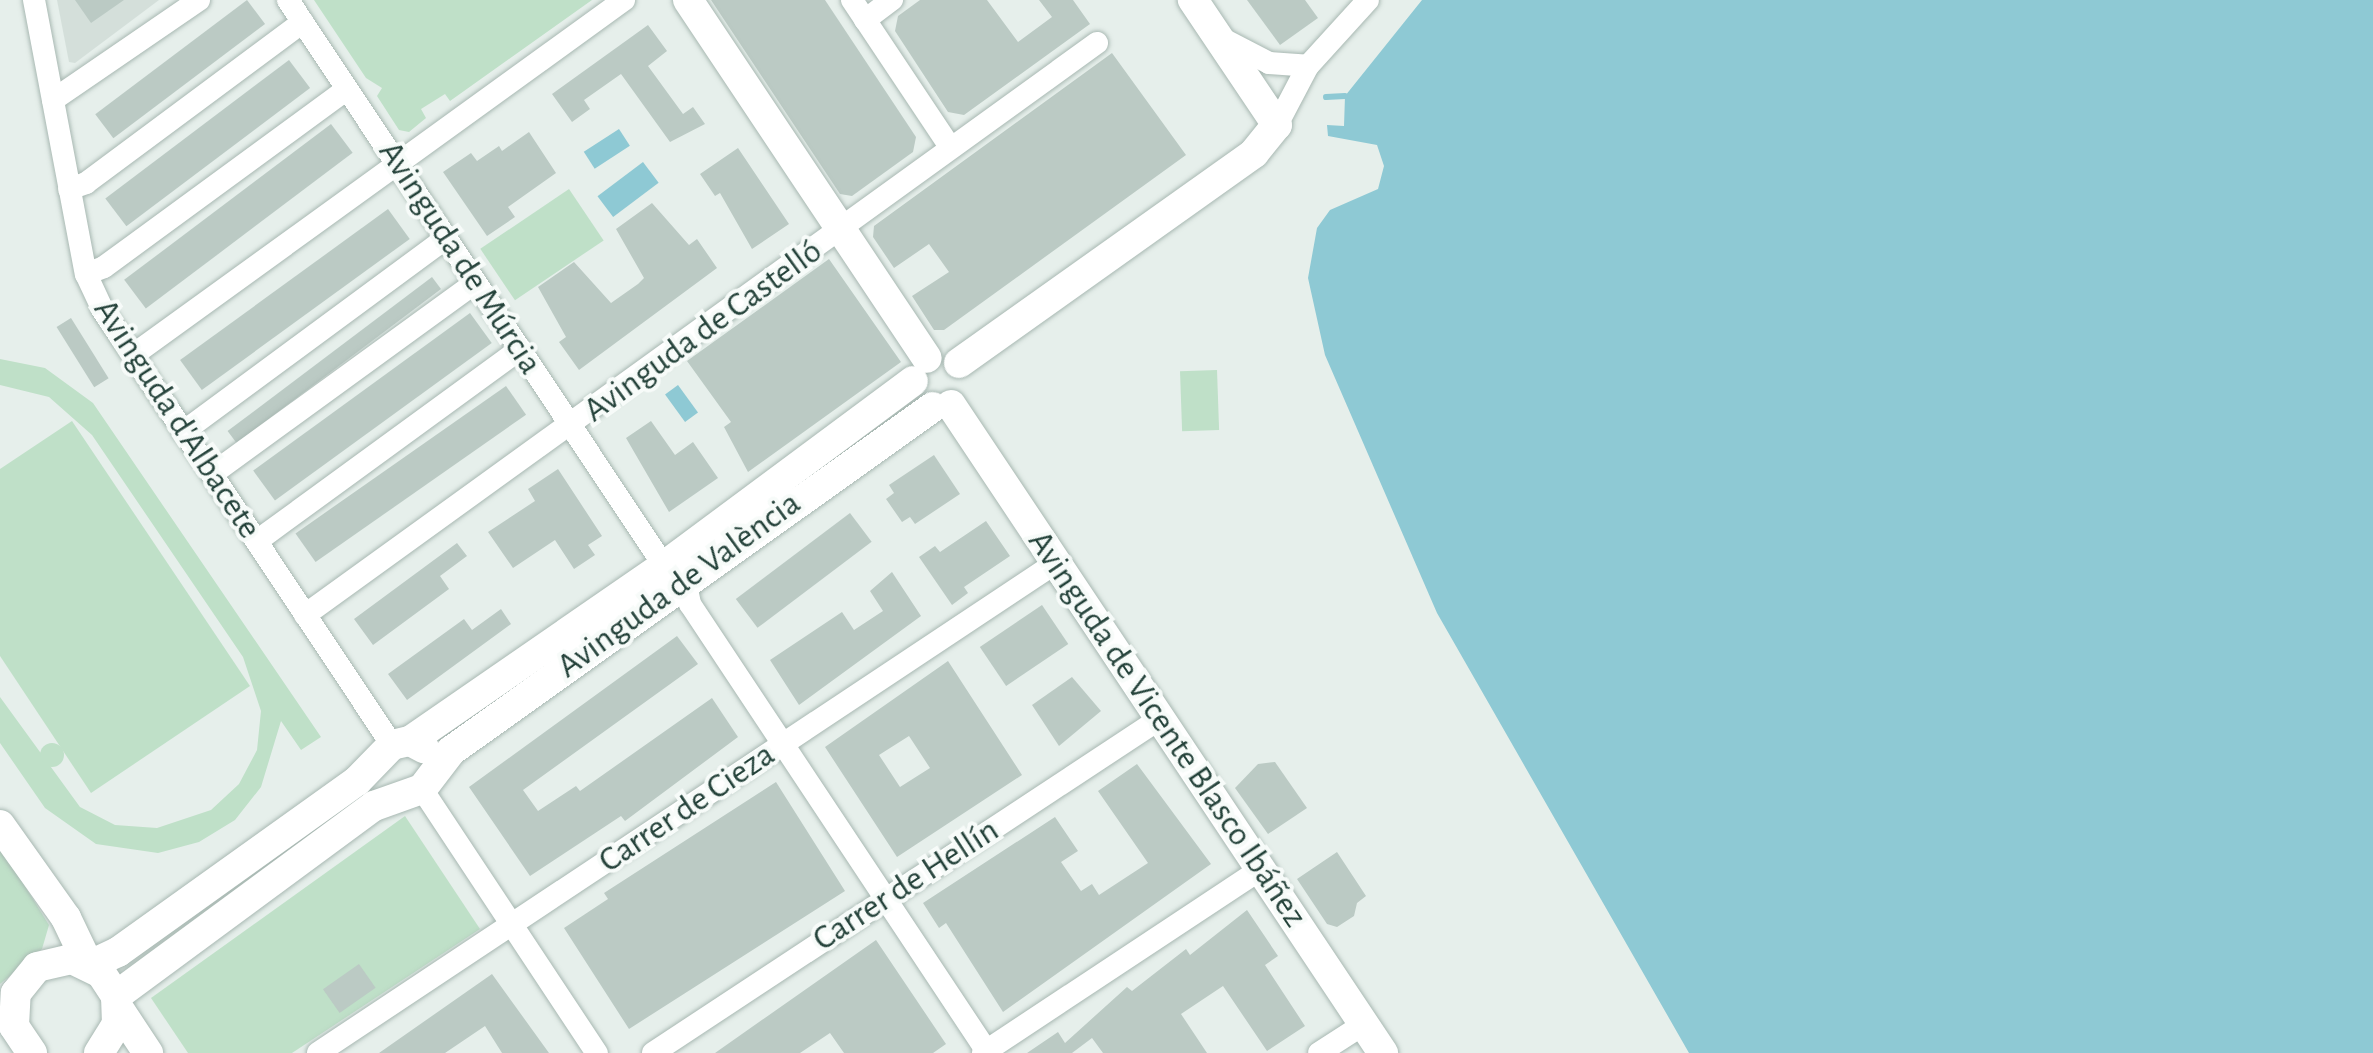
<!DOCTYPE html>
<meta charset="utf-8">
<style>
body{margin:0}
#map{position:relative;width:2373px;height:1053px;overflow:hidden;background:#e6efeb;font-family:"Alegreya Sans",sans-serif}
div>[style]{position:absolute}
.built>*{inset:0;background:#d4dfda}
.green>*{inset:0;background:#bfe0c8;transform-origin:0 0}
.round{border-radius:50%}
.water>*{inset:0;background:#8ec9d4;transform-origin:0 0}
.stream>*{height:6px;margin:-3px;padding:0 3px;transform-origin:3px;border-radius:3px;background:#8ec9d4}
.building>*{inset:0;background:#bbcac4;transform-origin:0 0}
.roads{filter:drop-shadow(0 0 2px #a8b8b2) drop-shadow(0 0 2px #a8b8b2)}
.street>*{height:22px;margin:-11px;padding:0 11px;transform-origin:11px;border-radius:11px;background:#fff}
.secondary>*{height:30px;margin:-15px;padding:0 15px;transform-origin:15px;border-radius:15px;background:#fff}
span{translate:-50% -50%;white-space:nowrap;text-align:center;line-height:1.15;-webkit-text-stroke:8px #f7fbf9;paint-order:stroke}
.street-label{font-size:35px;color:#24423a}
</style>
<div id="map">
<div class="built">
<i style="clip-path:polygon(57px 0,159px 0,75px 63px,69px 62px)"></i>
</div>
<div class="green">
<i style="clip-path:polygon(314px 0,592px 0,450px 101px,445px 94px,421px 109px,426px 118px,409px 132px,399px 130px,377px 96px,382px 88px,366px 78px)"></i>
<i style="left:569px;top:189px;width:62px;height:107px;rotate:56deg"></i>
<i style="clip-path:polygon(0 359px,45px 368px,93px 403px,321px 737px,301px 750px,281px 721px,261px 787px,235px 820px,199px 842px,158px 853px,96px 844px,45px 808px,0 743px,0 697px,80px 807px,115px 825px,157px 828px,211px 810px,239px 784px,257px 750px,261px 711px,243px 657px,92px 435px,49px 397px,0 385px)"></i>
<i style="left:1217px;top:370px;width:60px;height:37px;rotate:88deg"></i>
<i style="clip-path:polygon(72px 421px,250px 686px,91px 793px,0 656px,0 469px)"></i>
<i class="round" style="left:40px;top:743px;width:24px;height:24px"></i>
<i style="clip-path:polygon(405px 816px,480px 929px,292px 1053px,188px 1053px,151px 998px)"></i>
<i style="clip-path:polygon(0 846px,49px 925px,42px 949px,0 984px)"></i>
</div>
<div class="water">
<i style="clip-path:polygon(1422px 0,2373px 0,2373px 1053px,1689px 1053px,1437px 613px,1325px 355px,1308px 278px,1317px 228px,1330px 210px,1378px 189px,1384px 166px,1377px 145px,1328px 136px,1327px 125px,1344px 126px,1345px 96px)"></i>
<i style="left:619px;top:129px;width:20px;height:42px;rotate:57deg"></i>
<i style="left:643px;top:162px;width:26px;height:57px;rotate:53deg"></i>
<i style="left:678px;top:385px;width:34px;height:16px;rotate:54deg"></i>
</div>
<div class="stream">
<i style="left:1326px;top:97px;width:19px;rotate:-3deg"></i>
</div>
<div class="building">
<i style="clip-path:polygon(75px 0,124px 0,91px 23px)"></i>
<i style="left:247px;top:0;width:30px;height:190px;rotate:53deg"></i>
<i style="clip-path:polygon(711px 0,825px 0,916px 137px,913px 152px,852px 196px,840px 194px)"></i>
<i style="clip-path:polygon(920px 0,987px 0,1018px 42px,1052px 17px,1039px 0,1073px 0,1090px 24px,964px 115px,948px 112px,895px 31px,898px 16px)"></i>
<i style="clip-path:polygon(1247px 0,1305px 0,1318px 18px,1280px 45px)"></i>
<i style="clip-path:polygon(648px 25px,667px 51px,648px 66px,683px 114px,693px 107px,705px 124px,670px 142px,621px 74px,584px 100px,590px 109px,572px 122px,552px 94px)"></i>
<i style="clip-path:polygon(1112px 53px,1186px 155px,944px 330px,934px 330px,912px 296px,949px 272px,929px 244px,894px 268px,873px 237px,874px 226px)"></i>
<i style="left:289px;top:60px;width:35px;height:230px;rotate:53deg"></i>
<i style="left:331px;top:124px;width:36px;height:259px;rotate:53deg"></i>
<i style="clip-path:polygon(529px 132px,556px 173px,508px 207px,515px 217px,487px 236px,443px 172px,471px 153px,477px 161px,499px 146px,502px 151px)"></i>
<i style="clip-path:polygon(738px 148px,789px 224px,752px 249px,720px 193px,715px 196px,700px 174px)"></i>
<i style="clip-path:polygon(652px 203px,689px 245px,697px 239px,717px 268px,579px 370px,559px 342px,566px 337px,538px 287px,574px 262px,611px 303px,638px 284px,644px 278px,616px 229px)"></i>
<i style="left:388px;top:209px;width:37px;height:257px;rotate:54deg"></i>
<i style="clip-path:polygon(829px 259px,901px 362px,748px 472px,724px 427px,731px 422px,687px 361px)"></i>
<i style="left:432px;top:277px;width:15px;height:256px;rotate:53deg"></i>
<i style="left:470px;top:313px;width:37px;height:268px;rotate:54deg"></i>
<i style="left:71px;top:318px;width:71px;height:17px;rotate:58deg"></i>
<i style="left:506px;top:386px;width:35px;height:257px;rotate:55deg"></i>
<i style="clip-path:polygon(651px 421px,675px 455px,693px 442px,718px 478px,669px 512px,626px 438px)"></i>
<i style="clip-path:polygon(934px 455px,960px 494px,915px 524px,910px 517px,902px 522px,886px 499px,894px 493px,889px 485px)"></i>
<i style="clip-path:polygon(558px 469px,602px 536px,588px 545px,595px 555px,574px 569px,555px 540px,513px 568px,488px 532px,535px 501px,528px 489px)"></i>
<i style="left:850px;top:513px;width:36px;height:143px;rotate:53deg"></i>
<i style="clip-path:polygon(986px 521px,1010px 556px,964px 587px,968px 593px,952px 605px,919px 557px,935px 546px,940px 552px)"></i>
<i style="clip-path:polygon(457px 543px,467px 556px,440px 576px,449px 589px,373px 645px,354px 619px)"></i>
<i style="clip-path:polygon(892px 572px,921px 616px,799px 705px,770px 660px,842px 612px,854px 630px,883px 611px,870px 591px)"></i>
<i style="left:1042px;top:605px;width:47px;height:75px;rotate:56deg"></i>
<i style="clip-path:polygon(501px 609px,511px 624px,407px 700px,388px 674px,464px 619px,472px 630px)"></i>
<i style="clip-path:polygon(677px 636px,698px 664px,523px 790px,538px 811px,576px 786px,580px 791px,712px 698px,738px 737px,625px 821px,621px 816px,530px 876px,469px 787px)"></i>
<i style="clip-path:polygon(evenodd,948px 661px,1022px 775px,897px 857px,825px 747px,948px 661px,909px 736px,930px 768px,900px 787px,879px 755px,909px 736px)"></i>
<i style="clip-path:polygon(1072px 677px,1101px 711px,1059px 746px,1032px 705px)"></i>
<i style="clip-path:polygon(1275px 762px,1307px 808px,1268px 834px,1235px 788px,1258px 764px)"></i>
<i style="clip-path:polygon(1137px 764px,1211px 864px,1003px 1012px,946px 923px,939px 928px,923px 903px,1055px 817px,1078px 851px,1061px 862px,1081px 891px,1092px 884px,1099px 895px,1148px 863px,1098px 791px)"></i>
<i style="clip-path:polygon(776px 782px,845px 891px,629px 1029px,564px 928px,608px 899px,604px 893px)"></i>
<i style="clip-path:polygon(1337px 852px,1366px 896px,1357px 903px,1354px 916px,1337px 927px,1327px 924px,1297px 879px)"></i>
<i style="clip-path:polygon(1247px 910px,1278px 956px,1265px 965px,1305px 1026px,1267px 1051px,1223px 986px,1181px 1014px,1207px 1053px,1103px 1053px,1092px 1038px,1072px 1053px,1027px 1053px,1058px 1032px,1065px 1043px,1127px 987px,1132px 991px,1186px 949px,1190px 955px)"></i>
<i style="clip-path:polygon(876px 940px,946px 1044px,933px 1053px,844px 1053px,830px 1033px,800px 1053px,715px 1053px)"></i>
<i style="left:359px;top:964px;width:29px;height:44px;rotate:55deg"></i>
<i style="clip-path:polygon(492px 974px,549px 1053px,502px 1053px,485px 1026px,445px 1053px,379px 1053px)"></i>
</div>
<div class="roads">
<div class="street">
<i style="left:34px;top:0;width:279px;rotate:79.3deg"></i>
<i style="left:86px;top:274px;width:38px;rotate:65deg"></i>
<i style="left:102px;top:309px;width:524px;rotate:56.37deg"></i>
<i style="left:288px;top:0;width:680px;rotate:56.4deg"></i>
<i style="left:852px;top:0;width:177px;rotate:56.3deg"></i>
<i style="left:865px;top:20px;width:34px;rotate:-37deg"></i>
<i style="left:1219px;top:37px;width:56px;rotate:27.5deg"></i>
<i style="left:1269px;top:63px;width:39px;rotate:4deg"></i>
<i style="left:53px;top:100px;width:177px;rotate:-34.4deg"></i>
<i style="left:1277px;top:125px;width:67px;rotate:-62.3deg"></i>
<i style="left:1308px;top:66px;width:89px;rotate:-47.7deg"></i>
<i style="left:69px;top:189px;width:18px;rotate:-19deg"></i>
<i style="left:86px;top:183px;width:270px;rotate:-36.6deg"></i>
<i style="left:86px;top:274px;width:19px;rotate:-21deg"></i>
<i style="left:104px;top:267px;width:301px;rotate:-36.2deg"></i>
<i style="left:133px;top:355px;width:606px;rotate:-35.87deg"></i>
<i style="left:183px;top:432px;width:327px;rotate:-36.4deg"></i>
<i style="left:212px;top:474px;width:326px;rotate:-36deg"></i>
<i style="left:257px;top:541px;width:326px;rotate:-36.1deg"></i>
<i style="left:685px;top:580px;width:25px;rotate:78deg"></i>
<i style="left:690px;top:604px;width:539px;rotate:56.43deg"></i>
<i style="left:305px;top:615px;width:977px;rotate:-35.84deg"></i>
<i style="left:422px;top:789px;width:317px;rotate:56.5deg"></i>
<i style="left:318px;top:1053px;width:887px;rotate:-33.6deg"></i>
<i style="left:653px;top:1053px;width:609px;rotate:-33.4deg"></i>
<i style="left:983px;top:1053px;width:333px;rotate:-33.5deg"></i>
<i style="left:1319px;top:1053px;width:54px;rotate:-32.8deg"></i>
</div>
<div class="secondary">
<i style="left:688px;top:0;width:430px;rotate:56.3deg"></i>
<i style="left:959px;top:363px;width:362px;rotate:-35.4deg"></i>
<i style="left:1254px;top:153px;width:36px;rotate:-51deg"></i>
<i style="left:1277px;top:125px;width:151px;rotate:-123.9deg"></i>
<i style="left:951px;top:405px;width:779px;rotate:56.31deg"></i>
<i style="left:410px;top:741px;width:308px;rotate:-34.6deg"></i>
<i style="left:664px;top:566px;width:310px;rotate:-36.6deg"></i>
<i style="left:0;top:825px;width:114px;rotate:54.6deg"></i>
<i style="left:66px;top:918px;width:51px;rotate:64.4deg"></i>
<i style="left:90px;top:965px;width:31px;rotate:-25deg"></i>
<i style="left:118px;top:952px;width:294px;rotate:-35.6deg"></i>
<i style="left:357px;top:781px;width:50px;rotate:-45.8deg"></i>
<i style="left:392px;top:745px;width:18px;rotate:-13deg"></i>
<i style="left:410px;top:741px;width:16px;rotate:27deg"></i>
<i style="left:116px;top:996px;width:320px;rotate:-36.4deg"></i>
<i style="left:374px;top:806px;width:51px;rotate:-19.5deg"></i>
<i style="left:422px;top:789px;width:48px;rotate:-52.7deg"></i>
<i style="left:451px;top:751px;width:592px;rotate:-35.52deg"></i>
<i style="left:119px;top:1009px;width:53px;rotate:56.6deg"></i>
<i style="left:32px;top:1053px;width:32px;rotate:-124deg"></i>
<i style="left:14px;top:1026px;width:33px;rotate:-87deg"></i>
<i style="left:16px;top:993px;width:33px;rotate:-51deg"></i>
<i style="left:37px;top:967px;width:36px;rotate:-13deg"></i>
<i style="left:72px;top:959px;width:32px;rotate:26deg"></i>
<i style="left:101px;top:973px;width:27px;rotate:57deg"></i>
<i style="left:116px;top:996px;width:28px;rotate:88deg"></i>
<i style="left:117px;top:1024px;width:34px;rotate:122deg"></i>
</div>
</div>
<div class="street-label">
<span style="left:460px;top:258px;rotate:57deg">Avinguda de Múrcia</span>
<span style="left:703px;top:331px;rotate:-36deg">Avinguda de Castelló</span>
<span style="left:177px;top:419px;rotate:57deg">Avinguda d'Albacete</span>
<span style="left:679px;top:585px;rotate:-36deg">Avinguda de València</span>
<span style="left:1167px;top:729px;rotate:56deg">Avinguda de Vicente Blasco Ibáñez</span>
<span style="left:687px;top:808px;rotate:-34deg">Carrer de Cieza</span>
<span style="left:906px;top:885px;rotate:-33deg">Carrer de Hellín</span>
</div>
</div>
